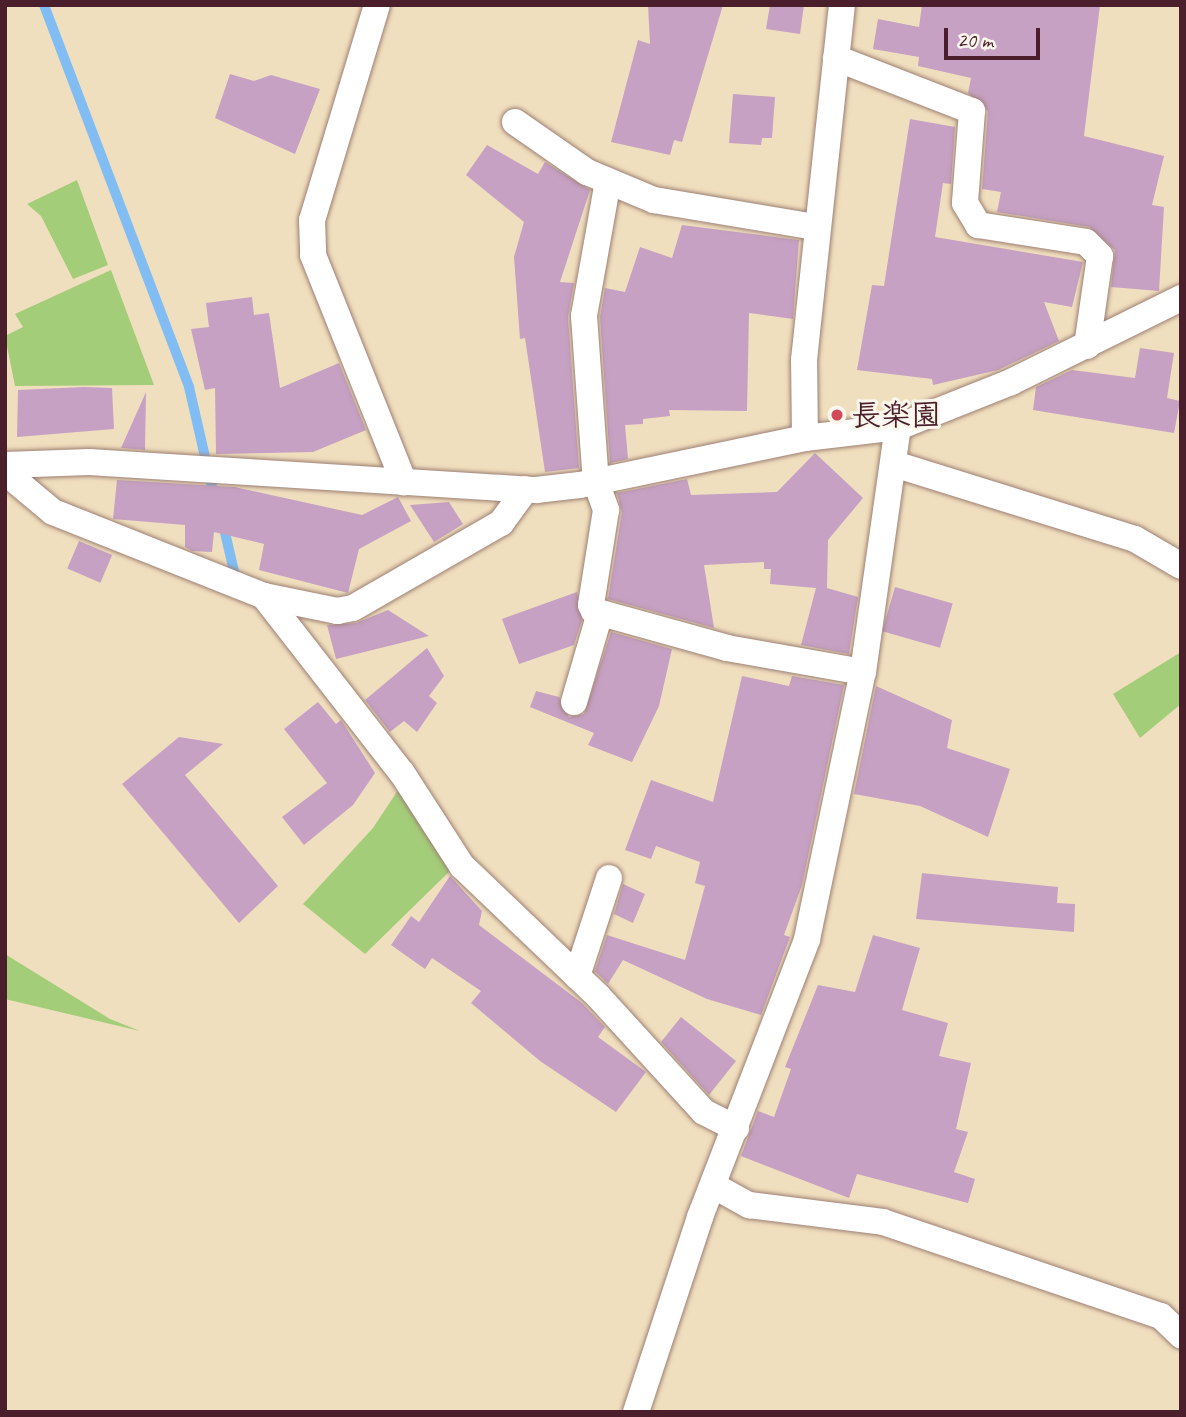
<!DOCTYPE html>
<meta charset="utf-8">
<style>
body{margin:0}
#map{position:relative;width:1186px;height:1417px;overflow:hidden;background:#f0dfbe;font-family:Caveat,"Klee One",sans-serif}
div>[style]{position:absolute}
.green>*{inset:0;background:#a4cd79}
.stream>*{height:10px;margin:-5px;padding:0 5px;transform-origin:5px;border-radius:5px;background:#81bdf3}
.building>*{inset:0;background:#c6a1c3;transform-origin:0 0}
.roads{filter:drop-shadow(0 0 2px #9d7f74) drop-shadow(0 0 2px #9d7f74)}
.street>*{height:26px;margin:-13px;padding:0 13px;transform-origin:13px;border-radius:13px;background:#fff}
.dots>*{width:19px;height:19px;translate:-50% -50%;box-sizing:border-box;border:4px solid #fbf7ec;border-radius:50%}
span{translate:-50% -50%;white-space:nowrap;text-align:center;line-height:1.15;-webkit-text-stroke:6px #fbf7ec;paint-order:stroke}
.poi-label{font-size:30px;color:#4a1f2b;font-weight:700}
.left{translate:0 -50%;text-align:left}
.frame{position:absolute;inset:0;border:7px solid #4a1f2b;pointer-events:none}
.scale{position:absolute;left:944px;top:28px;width:96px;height:32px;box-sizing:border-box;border:4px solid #4a1f2b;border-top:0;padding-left:9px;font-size:21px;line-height:24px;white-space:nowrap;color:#4a1f2b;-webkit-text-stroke:5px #fbf7ec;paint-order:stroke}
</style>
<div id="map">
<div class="green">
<i style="clip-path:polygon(77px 180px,108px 265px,73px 279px,41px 216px,27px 204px)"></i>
<i style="clip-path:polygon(111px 270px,154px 385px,15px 386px,5px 336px,23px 327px,15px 314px)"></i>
<i style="clip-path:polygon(1181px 652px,1181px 704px,1140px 738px,1113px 694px)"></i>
<i style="clip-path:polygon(400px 787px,454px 867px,365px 954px,303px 904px,373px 828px)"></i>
<i style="clip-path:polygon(5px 954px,110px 1019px,140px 1031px,5px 999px)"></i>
</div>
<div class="stream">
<i style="left:44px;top:5px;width:409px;rotate:69.2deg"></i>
<i style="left:189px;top:387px;width:112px;rotate:77.1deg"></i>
<i style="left:223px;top:524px;width:62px;rotate:76.9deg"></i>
</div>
<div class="building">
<i style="clip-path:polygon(648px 5px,723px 5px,682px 142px,674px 140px,670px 155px,611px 142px,638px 40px,650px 44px)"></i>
<i style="clip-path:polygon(770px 5px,804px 5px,800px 34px,766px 29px)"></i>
<i style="clip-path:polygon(922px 5px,1100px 5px,1084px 136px,1164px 156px,1152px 205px,1164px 207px,1159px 291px,1111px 287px,1115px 250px,1089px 227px,997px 212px,1001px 192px,982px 189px,988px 111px,968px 93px,971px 78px,918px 66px,919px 57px,873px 49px,878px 19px,919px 27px)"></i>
<i style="clip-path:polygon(230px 74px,254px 81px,271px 75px,320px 89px,295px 154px,215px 118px)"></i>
<i style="clip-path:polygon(733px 94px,775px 97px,772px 138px,762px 138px,761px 145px,729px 143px)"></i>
<i style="clip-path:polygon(910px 119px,955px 127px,951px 184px,943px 183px,935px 237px,1083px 262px,1072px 307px,1044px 302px,1059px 341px,998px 370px,933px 385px,932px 379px,857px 370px,872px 285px,884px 286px)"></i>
<i style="clip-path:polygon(487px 145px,538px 174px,545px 162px,590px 190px,560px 282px,574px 283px,568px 317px,579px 468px,545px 472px,525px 338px,520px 339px,514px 257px,524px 222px,466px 175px)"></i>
<i style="clip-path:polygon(682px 225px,799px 240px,793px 319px,749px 313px,747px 411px,669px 410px,670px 416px,643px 419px,643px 424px,625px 425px,628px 459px,610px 463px,600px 317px,605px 288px,625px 292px,640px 247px,672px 258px)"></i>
<i style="clip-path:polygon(252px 297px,254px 315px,269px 313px,280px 388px,339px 363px,366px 430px,313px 452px,216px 454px,215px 388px,205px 390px,191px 329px,209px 327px,206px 303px)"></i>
<i style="clip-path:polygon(1140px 348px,1174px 353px,1167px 398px,1180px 401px,1174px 433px,1033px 410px,1036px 387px,1072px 370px,1135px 378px)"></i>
<i style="clip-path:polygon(84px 387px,112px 388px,114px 429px,17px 437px,18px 390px)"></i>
<i style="clip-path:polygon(146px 392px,145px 450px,121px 448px)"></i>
<i style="clip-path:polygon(815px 453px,863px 498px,828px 540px,827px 588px,858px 597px,849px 654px,801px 645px,816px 588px,770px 584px,771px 569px,764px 569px,764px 562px,704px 565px,714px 628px,608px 599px,622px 512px,617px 493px,687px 479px,691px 495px,777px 492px)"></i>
<i style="clip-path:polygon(117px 480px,235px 487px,362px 515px,398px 497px,411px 521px,359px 549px,348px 593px,259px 570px,264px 544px,214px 532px,212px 552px,192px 551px,185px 547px,185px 525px,113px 519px)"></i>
<i style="clip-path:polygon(449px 502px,463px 524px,434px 542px,410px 505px)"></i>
<i style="left:79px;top:541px;width:36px;height:30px;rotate:23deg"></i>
<i style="left:895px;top:587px;width:60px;height:46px;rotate:16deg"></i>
<i style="clip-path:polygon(577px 592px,582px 620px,574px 645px,519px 664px,502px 619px)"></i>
<i style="clip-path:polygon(388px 610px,429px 636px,336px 659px,327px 625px,356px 623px)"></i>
<i style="clip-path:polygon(611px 632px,672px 649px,659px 706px,632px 762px,588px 745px,594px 733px,530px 707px,536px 691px,559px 697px,569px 717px,584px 714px)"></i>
<i style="clip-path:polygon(427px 648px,444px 676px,429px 696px,437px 703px,417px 732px,404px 721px,390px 732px,365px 700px)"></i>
<i style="clip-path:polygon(742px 676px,789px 686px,792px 676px,844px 685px,802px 885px,784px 935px,790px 937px,761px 1015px,707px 999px,623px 960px,608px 984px,595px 971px,607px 935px,685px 960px,705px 886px,695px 883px,700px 862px,656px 846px,651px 859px,625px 850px,651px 780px,713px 802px)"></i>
<i style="clip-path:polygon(876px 686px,952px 720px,947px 748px,1010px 769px,988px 837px,920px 806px,854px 794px)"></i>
<i style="clip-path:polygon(318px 702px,336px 724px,341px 720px,375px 773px,353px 805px,304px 845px,282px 817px,327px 783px,284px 729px)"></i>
<i style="clip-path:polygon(179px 737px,223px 744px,185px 775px,278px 886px,239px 923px,122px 784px)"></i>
<i style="clip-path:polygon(922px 873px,1058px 887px,1057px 903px,1075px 904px,1074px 932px,916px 919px)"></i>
<i style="clip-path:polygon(450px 876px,482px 911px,479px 925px,582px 1003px,605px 1027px,598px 1037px,646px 1072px,616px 1112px,540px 1061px,471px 1003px,481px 991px,432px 958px,425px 969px,391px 945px,411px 916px,419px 922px)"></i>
<i style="clip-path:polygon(623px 884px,645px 894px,633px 923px,614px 914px)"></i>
<i style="clip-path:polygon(873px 935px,920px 948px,902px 1010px,948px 1023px,939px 1056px,971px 1063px,956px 1129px,968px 1132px,954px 1172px,975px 1179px,968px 1203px,857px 1174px,849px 1198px,741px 1156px,758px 1111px,774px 1117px,791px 1069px,785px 1067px,818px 985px,855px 992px)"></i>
<i style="clip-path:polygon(681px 1017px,736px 1061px,709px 1095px,661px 1042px)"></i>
</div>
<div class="roads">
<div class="street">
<i style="left:377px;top:5px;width:225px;rotate:106.8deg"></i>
<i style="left:312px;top:220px;width:35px;rotate:88deg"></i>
<i style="left:313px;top:255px;width:245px;rotate:68.2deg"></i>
<i style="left:836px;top:58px;width:146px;rotate:21.3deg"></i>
<i style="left:972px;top:111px;width:92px;rotate:94.4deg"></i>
<i style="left:965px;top:203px;width:26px;rotate:59deg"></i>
<i style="left:978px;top:225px;width:109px;rotate:8.9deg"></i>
<i style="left:1086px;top:242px;width:20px;rotate:45deg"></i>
<i style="left:1100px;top:256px;width:91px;rotate:98.2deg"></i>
<i style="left:515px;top:122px;width:88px;rotate:34.8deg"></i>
<i style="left:587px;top:172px;width:73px;rotate:22.7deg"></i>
<i style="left:654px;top:200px;width:164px;rotate:9.5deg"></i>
<i style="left:608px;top:181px;width:137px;rotate:100.1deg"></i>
<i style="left:584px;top:316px;width:166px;rotate:85.9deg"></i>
<i style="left:596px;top:482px;width:30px;rotate:70deg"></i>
<i style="left:606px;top:510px;width:96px;rotate:99deg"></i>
<i style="left:591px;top:605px;width:7px;rotate:63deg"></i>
<i style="left:594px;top:611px;width:138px;rotate:15.5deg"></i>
<i style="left:727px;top:648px;width:138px;rotate:10deg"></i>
<i style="left:805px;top:438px;width:78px;rotate:-90.7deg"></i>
<i style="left:804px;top:360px;width:357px;rotate:-83.9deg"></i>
<i style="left:894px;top:464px;width:252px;rotate:17.3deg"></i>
<i style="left:1135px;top:539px;width:53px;rotate:30.4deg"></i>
<i style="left:5px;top:465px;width:84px;rotate:-2deg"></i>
<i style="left:89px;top:462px;width:448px;rotate:3.6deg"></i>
<i style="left:536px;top:490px;width:44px;rotate:-6.5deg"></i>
<i style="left:580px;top:485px;width:230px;rotate:-11.8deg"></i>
<i style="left:805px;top:438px;width:94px;rotate:-6.7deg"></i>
<i style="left:898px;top:427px;width:122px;rotate:-21.7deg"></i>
<i style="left:1011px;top:382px;width:190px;rotate:-26.3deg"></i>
<i style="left:5px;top:472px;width:62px;rotate:39.8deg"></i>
<i style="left:53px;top:512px;width:227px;rotate:21.7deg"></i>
<i style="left:264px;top:596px;width:224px;rotate:52.1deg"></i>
<i style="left:402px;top:773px;width:111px;rotate:57.2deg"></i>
<i style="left:462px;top:866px;width:188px;rotate:43.7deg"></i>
<i style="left:598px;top:996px;width:157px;rotate:47.6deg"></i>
<i style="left:704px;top:1112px;width:36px;rotate:27deg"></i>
<i style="left:264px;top:596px;width:75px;rotate:11.6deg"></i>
<i style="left:337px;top:611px;width:16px;rotate:-11deg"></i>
<i style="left:353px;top:608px;width:171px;rotate:-29.9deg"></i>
<i style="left:501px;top:523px;width:42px;rotate:-53.7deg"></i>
<i style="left:574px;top:702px;width:93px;rotate:-73.7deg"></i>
<i style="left:577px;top:976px;width:103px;rotate:-71.9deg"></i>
<i style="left:716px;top:1187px;width:38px;rotate:29deg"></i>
<i style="left:749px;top:1205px;width:135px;rotate:7.2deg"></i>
<i style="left:883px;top:1222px;width:293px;rotate:18.7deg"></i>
<i style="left:1161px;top:1316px;width:28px;rotate:44deg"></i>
<i style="left:636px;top:1412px;width:205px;rotate:-71.8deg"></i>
<i style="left:700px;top:1217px;width:298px;rotate:-68.9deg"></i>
<i style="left:807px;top:939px;width:273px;rotate:-78.2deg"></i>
<i style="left:863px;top:672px;width:247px;rotate:-81.9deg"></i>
</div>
</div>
<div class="dots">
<i style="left:837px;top:415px;background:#d1495b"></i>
</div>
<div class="poi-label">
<span class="left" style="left:851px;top:415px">長楽園</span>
</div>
<div class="frame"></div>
<div class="scale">20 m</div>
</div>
